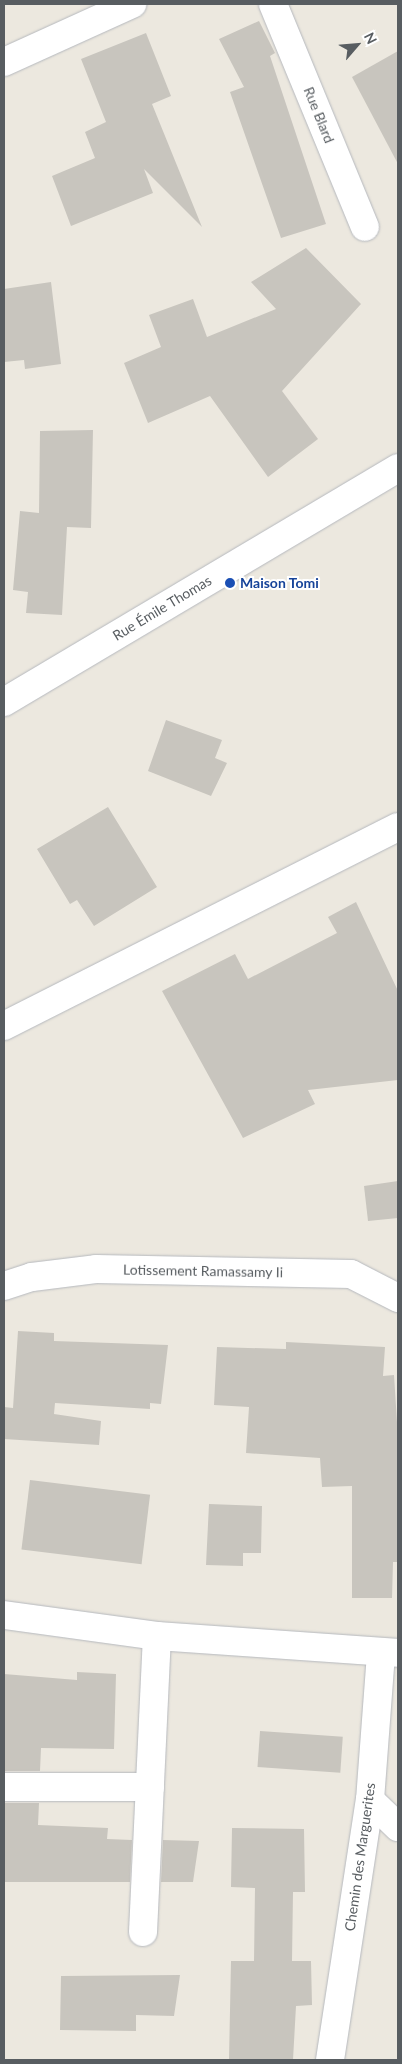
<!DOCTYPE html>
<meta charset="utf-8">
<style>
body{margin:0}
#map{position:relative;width:402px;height:2064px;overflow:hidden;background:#ece8df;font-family:Lato,sans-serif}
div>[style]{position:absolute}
.building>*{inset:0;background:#c8c5be;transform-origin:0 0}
.roads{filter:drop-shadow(0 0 1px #b5b8bd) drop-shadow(0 0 1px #b5b8bd)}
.street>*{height:28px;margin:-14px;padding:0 14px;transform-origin:14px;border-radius:14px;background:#fff}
.secondary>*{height:28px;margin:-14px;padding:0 14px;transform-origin:14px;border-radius:14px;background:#fff}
.dots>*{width:14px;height:14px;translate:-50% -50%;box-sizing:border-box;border:2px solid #fff;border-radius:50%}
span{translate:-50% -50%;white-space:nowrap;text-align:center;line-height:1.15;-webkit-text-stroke:4px #fff;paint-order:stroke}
.street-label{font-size:14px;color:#585d61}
.transit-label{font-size:14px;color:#164399;font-weight:700}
.left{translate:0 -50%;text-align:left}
.frame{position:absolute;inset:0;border:5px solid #585d61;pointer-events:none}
.north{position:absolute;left:332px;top:20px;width:50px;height:50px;-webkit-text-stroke:4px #fff;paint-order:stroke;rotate:63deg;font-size:14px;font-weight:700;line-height:20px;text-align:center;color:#585d61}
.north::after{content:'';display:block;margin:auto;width:18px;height:22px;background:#585d61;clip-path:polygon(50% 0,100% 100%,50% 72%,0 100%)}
</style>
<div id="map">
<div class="building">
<i style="clip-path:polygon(259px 21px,275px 53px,270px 56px,326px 224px,281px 238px,230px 92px,244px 87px,219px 39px)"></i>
<i style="clip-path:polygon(146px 33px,171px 96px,152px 104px,202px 227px,144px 169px,153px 193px,71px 226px,52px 176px,95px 158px,85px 132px,106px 122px,81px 59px)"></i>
<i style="clip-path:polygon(398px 51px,398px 164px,352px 77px)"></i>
<i style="clip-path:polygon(306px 248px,361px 304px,282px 391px,318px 439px,268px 477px,210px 396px,148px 423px,124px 363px,161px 347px,149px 315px,193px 299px,207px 337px,276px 309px,251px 282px)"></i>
<i style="clip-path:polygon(51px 282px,61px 364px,25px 369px,24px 360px,4px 362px,4px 289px)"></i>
<i style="clip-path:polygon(93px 430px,91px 528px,67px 527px,62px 615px,26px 613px,28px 592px,13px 590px,20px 511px,39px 513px,40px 431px)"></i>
<i style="clip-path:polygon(166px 720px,222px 740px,215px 758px,227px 763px,211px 796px,148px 771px)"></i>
<i style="clip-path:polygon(108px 807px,157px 887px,94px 926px,77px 900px,70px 904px,37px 849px)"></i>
<i style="clip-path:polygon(356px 902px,398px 991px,398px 1080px,308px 1090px,315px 1104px,243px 1138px,162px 991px,235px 954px,248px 979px,337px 933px,328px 917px)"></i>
<i style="clip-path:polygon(398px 1181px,398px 1218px,368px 1221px,364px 1186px)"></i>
<i style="clip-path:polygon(18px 1331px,54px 1333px,54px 1341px,168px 1345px,161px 1404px,150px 1403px,150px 1409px,55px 1403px,54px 1414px,101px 1421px,99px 1445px,4px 1439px,4px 1407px,13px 1408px)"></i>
<i style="clip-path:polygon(286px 1342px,385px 1347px,383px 1376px,394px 1375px,398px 1438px,398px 1562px,393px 1562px,392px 1598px,352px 1598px,352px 1486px,322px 1487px,320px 1458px,246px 1453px,249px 1407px,214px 1405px,217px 1347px,286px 1349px)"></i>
<i style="left:30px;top:1480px;width:121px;height:70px;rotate:7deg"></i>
<i style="clip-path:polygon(209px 1504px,262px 1506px,261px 1553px,243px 1553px,243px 1566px,206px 1565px)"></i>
<i style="clip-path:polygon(77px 1672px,116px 1674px,114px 1749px,41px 1748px,40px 1771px,4px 1771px,4px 1674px,77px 1680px)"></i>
<i style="left:260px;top:1731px;width:83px;height:36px;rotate:4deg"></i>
<i style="clip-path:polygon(4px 1803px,39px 1803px,38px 1825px,108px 1828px,107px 1839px,132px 1840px,130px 1882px,4px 1882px)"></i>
<i style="clip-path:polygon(232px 1828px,304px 1829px,305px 1892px,293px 1892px,292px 1961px,311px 1961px,312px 2005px,296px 2006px,293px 2060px,229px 2060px,231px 1961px,254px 1961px,255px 1888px,231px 1887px)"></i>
<i style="clip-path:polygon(163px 1840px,199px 1841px,193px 1882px,161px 1882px)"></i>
<i style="clip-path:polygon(180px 1975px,174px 2016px,136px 2015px,136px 2031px,60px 2030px,61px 1976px)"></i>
</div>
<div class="roads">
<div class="street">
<i style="left:273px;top:4px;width:241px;rotate:67.6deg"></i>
<i style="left:4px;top:62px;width:141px;rotate:-24.4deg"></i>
<i style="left:4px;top:1026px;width:441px;rotate:-26.8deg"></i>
<i style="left:4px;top:1286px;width:29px;rotate:-18deg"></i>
<i style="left:32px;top:1277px;width:64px;rotate:-7.1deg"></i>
<i style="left:96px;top:1269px;width:255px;rotate:1.1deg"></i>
<i style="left:351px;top:1274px;width:53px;rotate:27.1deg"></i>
<i style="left:4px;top:1615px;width:154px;rotate:7.8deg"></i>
<i style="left:157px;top:1636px;width:242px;rotate:4deg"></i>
<i style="left:4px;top:1787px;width:146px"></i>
<i style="left:370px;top:1800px;width:39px;rotate:44deg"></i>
<i style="left:143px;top:1932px;width:296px;rotate:-87.3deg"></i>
<i style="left:330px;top:2060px;width:263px;rotate:-81.3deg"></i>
<i style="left:370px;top:1800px;width:148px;rotate:-85.7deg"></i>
</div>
<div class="secondary">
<i style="left:4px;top:702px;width:458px;rotate:-30.7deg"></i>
</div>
</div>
<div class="dots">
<i style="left:230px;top:583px;background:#1a4fb4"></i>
</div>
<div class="street-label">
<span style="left:319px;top:115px;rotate:68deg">Rue Blard</span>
<span style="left:162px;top:608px;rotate:-31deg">Rue Émile Thomas</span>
<span style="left:203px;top:1271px;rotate:1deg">Lotissement Ramassamy Ii</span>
<span style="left:360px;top:1857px;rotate:-82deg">Chemin des Marguerites</span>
</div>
<div class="transit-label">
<span class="left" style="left:240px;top:583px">Maison Tomi</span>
</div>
<div class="frame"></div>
<div class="north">N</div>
</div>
